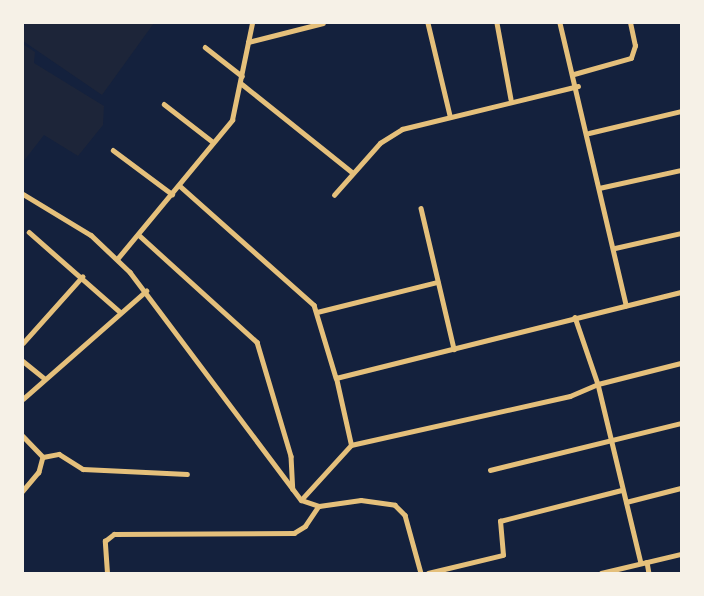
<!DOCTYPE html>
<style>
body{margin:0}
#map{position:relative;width:704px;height:596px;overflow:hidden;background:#14213d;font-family:Commissioner,sans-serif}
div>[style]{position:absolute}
.green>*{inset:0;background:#1d2539}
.minor>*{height:4.5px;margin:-2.25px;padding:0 2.25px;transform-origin:2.25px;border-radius:2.25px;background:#e5c07b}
span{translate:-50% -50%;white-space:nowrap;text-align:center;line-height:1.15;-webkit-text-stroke:7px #f6f1e7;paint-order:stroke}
.frame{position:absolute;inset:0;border:24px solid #f6f1e7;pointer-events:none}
</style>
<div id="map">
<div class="green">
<i style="clip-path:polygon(25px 23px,154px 23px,102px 95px,23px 41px)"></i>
<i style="clip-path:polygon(23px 44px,35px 52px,34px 63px,104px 106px,103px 125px,78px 156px,44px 135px,23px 162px)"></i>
</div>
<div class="minor">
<i style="left:428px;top:23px;width:95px;rotate:76.6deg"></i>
<i style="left:497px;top:23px;width:77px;rotate:79.6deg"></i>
<i style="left:560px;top:23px;width:290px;rotate:76.8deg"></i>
<i style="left:248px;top:42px;width:77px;rotate:-14.2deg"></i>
<i style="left:205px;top:47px;width:47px;rotate:38.1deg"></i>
<i style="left:574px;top:74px;width:59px;rotate:-15.7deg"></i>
<i style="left:631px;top:58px;width:13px;rotate:-72deg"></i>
<i style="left:635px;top:46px;width:24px;rotate:-102deg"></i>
<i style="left:242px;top:84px;width:142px;rotate:38.7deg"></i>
<i style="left:164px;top:104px;width:62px;rotate:37.8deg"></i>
<i style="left:589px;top:133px;width:95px;rotate:-13.4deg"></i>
<i style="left:113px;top:150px;width:74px;rotate:36.7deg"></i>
<i style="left:180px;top:186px;width:179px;rotate:41.6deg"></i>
<i style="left:314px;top:305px;width:76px;rotate:73.2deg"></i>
<i style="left:336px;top:378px;width:356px;rotate:-14deg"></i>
<i style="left:599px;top:188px;width:84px;rotate:-12.4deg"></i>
<i style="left:23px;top:194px;width:79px;rotate:31.1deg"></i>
<i style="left:91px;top:235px;width:54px;rotate:43.5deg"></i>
<i style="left:130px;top:272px;width:285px;rotate:53.1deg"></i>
<i style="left:301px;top:500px;width:19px;rotate:18deg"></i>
<i style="left:319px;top:506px;width:42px;rotate:-8.1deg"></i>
<i style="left:361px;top:500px;width:34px;rotate:8deg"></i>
<i style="left:395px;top:505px;width:14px;rotate:45deg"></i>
<i style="left:405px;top:515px;width:60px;rotate:74.6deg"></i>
<i style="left:334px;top:195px;width:69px;rotate:-48.5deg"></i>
<i style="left:380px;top:143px;width:26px;rotate:-32deg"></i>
<i style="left:402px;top:129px;width:181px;rotate:-13.7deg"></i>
<i style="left:421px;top:208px;width:145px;rotate:76.8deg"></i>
<i style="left:29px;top:232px;width:120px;rotate:41.3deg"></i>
<i style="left:140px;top:236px;width:158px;rotate:42.2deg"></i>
<i style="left:257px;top:342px;width:119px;rotate:73.4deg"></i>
<i style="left:291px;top:456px;width:33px;rotate:87deg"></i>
<i style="left:615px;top:248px;width:68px;rotate:-12.8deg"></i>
<i style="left:118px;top:258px;width:179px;rotate:-50.4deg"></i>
<i style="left:232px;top:120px;width:99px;rotate:-78.3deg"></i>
<i style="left:317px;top:312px;width:124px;rotate:-14deg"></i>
<i style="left:575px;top:317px;width:71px;rotate:71.1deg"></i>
<i style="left:598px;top:384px;width:184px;rotate:76.5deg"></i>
<i style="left:23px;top:343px;width:89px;rotate:-48.2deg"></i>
<i style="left:23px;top:361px;width:28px;rotate:39deg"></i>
<i style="left:23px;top:399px;width:164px;rotate:-41.3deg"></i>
<i style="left:23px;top:436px;width:29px;rotate:46deg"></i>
<i style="left:43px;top:457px;width:16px;rotate:105deg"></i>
<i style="left:39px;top:472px;width:25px;rotate:130deg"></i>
<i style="left:351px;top:445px;width:224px;rotate:-12.6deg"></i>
<i style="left:570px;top:396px;width:30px;rotate:-23deg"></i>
<i style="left:598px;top:384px;width:86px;rotate:-14.2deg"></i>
<i style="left:43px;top:457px;width:16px;rotate:-11deg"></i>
<i style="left:59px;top:454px;width:28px;rotate:32deg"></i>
<i style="left:83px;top:469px;width:104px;rotate:2.8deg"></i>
<i style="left:490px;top:470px;width:197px;rotate:-13.8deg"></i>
<i style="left:301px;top:500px;width:74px;rotate:-47.7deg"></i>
<i style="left:351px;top:445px;width:69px;rotate:-102.6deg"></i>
<i style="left:626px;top:502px;width:57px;rotate:-14.3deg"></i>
<i style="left:647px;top:562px;width:11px;rotate:80deg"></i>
<i style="left:107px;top:573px;width:32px;rotate:-94deg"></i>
<i style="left:105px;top:541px;width:11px;rotate:-38deg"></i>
<i style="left:114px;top:534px;width:180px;rotate:-0.3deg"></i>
<i style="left:294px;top:533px;width:13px;rotate:-32deg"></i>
<i style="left:305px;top:526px;width:23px;rotate:-56deg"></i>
<i style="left:428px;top:573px;width:77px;rotate:-13.5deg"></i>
<i style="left:503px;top:555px;width:34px;rotate:-95deg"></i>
<i style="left:500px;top:521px;width:126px;rotate:-14.3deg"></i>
<i style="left:601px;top:573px;width:82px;rotate:-13.4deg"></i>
</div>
<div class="frame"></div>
</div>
